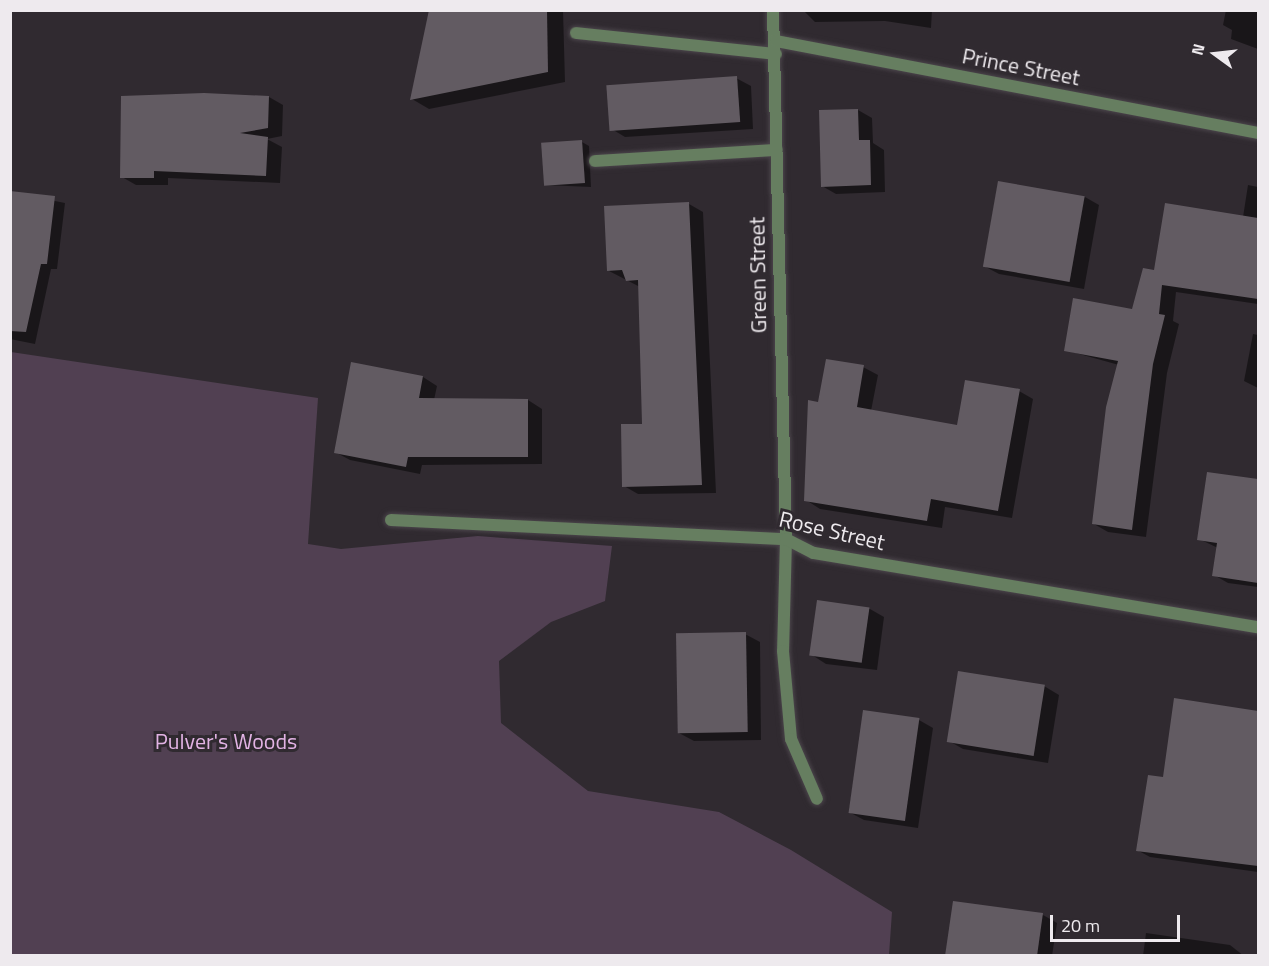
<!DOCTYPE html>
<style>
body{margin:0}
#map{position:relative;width:1269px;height:966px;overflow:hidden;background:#302a30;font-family:"Titillium Web",sans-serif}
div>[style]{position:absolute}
.green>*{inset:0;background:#514052}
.shadow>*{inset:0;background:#0007}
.building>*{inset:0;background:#625b62;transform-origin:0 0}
.roads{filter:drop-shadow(0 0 2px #4b454b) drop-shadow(0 0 2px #4b454b)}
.lane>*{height:12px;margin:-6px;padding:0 6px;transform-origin:6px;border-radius:6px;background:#667e60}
.street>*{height:12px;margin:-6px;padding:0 6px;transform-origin:6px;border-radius:6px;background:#667e60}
span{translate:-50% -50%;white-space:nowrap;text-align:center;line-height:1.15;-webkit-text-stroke:6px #302a30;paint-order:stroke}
.street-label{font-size:22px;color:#eeeaee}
.park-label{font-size:22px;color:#e2b3e4}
.frame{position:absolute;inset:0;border:12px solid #eeeaee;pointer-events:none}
.north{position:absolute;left:1185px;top:24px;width:60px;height:60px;-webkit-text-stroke:4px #302a30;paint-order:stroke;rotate:285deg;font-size:16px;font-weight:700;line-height:24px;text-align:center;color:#eeeaee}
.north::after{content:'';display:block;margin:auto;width:21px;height:27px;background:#eeeaee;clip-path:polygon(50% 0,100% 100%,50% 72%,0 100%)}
.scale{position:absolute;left:1050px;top:915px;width:130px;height:27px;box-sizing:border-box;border:3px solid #eeeaee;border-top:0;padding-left:8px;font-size:18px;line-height:21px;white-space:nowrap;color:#eeeaee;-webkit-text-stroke:4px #302a30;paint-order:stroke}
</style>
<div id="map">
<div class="green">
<i style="clip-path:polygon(11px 352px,318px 398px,308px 544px,341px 549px,478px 536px,612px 546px,605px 601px,551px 622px,499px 661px,501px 723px,588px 791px,719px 812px,791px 850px,892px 912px,889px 955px,11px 955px)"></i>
</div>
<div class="shadow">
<i style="clip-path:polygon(430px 10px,563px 10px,565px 82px,429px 109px,412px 99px)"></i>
<i style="clip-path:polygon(803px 10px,932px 10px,931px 28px,885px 21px,815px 22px)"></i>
<i style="clip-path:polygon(1226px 10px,1258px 10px,1258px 49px,1231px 39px,1232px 30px,1223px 25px)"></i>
<i style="clip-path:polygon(736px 78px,751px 86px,753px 129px,625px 137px,610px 128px)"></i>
<i style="clip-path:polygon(122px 97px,269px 97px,283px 105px,282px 136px,267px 139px,282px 147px,280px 183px,168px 178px,168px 185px,136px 185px,122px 177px)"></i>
<i style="clip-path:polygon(858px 110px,872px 118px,873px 143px,884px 150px,885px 192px,836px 194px,822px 186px)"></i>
<i style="clip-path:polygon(582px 142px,589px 146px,591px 187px,545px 185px)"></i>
<i style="clip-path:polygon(1248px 185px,1258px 187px,1258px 304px,1176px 292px,1173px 321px,1179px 324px,1167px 373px,1146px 537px,1108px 532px,1094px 524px,1119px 365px,1065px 350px,1133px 311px,1155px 272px,1243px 217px)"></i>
<i style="clip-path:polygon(10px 192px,65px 203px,57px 269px,51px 269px,35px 344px,10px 339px)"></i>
<i style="clip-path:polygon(1085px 197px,1099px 205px,1084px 289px,999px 274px,984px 266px)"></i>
<i style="clip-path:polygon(689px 204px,703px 212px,716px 493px,638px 494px,624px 486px,644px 426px,640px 287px,609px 271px)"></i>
<i style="clip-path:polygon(1253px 334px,1258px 335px,1258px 388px,1244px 381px)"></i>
<i style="clip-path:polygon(352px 364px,423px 377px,437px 386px,434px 400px,528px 400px,542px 409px,542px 464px,422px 465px,420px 474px,350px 460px,335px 452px)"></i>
<i style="clip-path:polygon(863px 367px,878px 375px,871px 411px,958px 427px,1019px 391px,1033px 399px,1012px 518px,945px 507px,942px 528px,820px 509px,806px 500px,819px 404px)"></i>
<i style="clip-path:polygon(1208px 474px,1258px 481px,1258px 587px,1228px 583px,1214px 575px,1218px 548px,1199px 539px)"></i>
<i style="clip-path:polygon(819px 602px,870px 609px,884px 617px,877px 670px,826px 664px,812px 655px)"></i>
<i style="clip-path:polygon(745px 634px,760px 642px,761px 740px,694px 741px,679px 733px)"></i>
<i style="clip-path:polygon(1044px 686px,1059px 695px,1048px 763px,963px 749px,949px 741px)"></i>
<i style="clip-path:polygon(1175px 700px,1258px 712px,1258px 872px,1150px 857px,1137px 850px,1164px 779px)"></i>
<i style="clip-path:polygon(864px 712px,919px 720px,933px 728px,918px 828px,864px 820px,849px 812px)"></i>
<i style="clip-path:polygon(1043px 915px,1057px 923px,1052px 956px,946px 956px)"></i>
<i style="clip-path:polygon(1146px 933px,1230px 945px,1244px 956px,1143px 956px)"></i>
</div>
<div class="building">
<i style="clip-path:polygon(429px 10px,547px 10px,548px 72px,410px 100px)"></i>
<i style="left:737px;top:76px;width:46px;height:131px;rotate:86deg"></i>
<i style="clip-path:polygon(204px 93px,269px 96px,268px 128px,240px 133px,268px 137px,266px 176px,154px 171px,154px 178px,120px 178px,121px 96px)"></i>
<i style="clip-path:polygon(858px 109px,859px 140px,870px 140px,871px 185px,821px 187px,819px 110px)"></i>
<i style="left:582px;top:140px;width:43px;height:41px;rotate:86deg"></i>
<i style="left:998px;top:181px;width:88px;height:87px;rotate:10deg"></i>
<i style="clip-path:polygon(10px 191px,55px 196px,47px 264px,41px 264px,26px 332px,10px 331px)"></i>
<i style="clip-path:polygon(689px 202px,702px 485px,622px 487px,621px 424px,642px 424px,638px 280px,626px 281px,622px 270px,607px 271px,604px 206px)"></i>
<i style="clip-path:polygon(1165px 203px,1258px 218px,1258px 299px,1162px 285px,1159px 314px,1165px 315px,1153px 364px,1132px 530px,1092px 524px,1106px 407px,1118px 361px,1064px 351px,1073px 298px,1132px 309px,1143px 268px,1154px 270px)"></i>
<i style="clip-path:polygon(826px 359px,864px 365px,857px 407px,957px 425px,965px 380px,1020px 389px,998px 511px,931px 499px,927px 521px,804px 501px,808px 400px,818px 402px)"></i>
<i style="clip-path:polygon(351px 362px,423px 376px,419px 398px,528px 399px,528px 457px,408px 457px,406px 467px,334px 453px)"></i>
<i style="clip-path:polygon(1207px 472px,1258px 479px,1258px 583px,1212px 576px,1217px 543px,1197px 540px)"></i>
<i style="left:817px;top:600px;width:53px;height:56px;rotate:8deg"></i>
<i style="left:746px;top:632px;width:100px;height:70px;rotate:89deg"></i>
<i style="left:958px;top:671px;width:88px;height:72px;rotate:9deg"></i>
<i style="clip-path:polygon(1174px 698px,1258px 711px,1258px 866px,1136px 851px,1148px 775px,1163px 777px)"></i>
<i style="left:863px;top:710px;width:57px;height:104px;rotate:8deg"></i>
<i style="clip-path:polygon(953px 901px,1043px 913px,1037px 956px,945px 956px)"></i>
</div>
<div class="roads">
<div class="lane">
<i style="left:576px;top:33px;width:201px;rotate:6deg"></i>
<i style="left:595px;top:161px;width:182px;rotate:-3.5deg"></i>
<i style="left:786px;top:539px;width:112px;rotate:91.5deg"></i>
<i style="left:783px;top:651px;width:88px;rotate:84.8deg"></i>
<i style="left:791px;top:739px;width:65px;rotate:66.6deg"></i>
</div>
<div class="street">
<i style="left:773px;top:10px;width:529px;rotate:88.59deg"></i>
<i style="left:776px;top:41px;width:491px;rotate:10.8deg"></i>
<i style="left:391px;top:520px;width:395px;rotate:2.8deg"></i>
<i style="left:786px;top:539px;width:31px;rotate:27deg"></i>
<i style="left:814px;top:553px;width:450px;rotate:9.5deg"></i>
</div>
</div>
<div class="street-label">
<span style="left:1021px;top:67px;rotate:11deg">Prince Street</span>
<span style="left:758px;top:275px;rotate:-91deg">Green Street</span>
<span style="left:832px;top:531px;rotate:13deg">Rose Street</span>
</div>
<div class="park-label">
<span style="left:226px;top:742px">Pulver's Woods</span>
</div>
<div class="frame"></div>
<div class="north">N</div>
<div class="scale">20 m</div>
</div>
